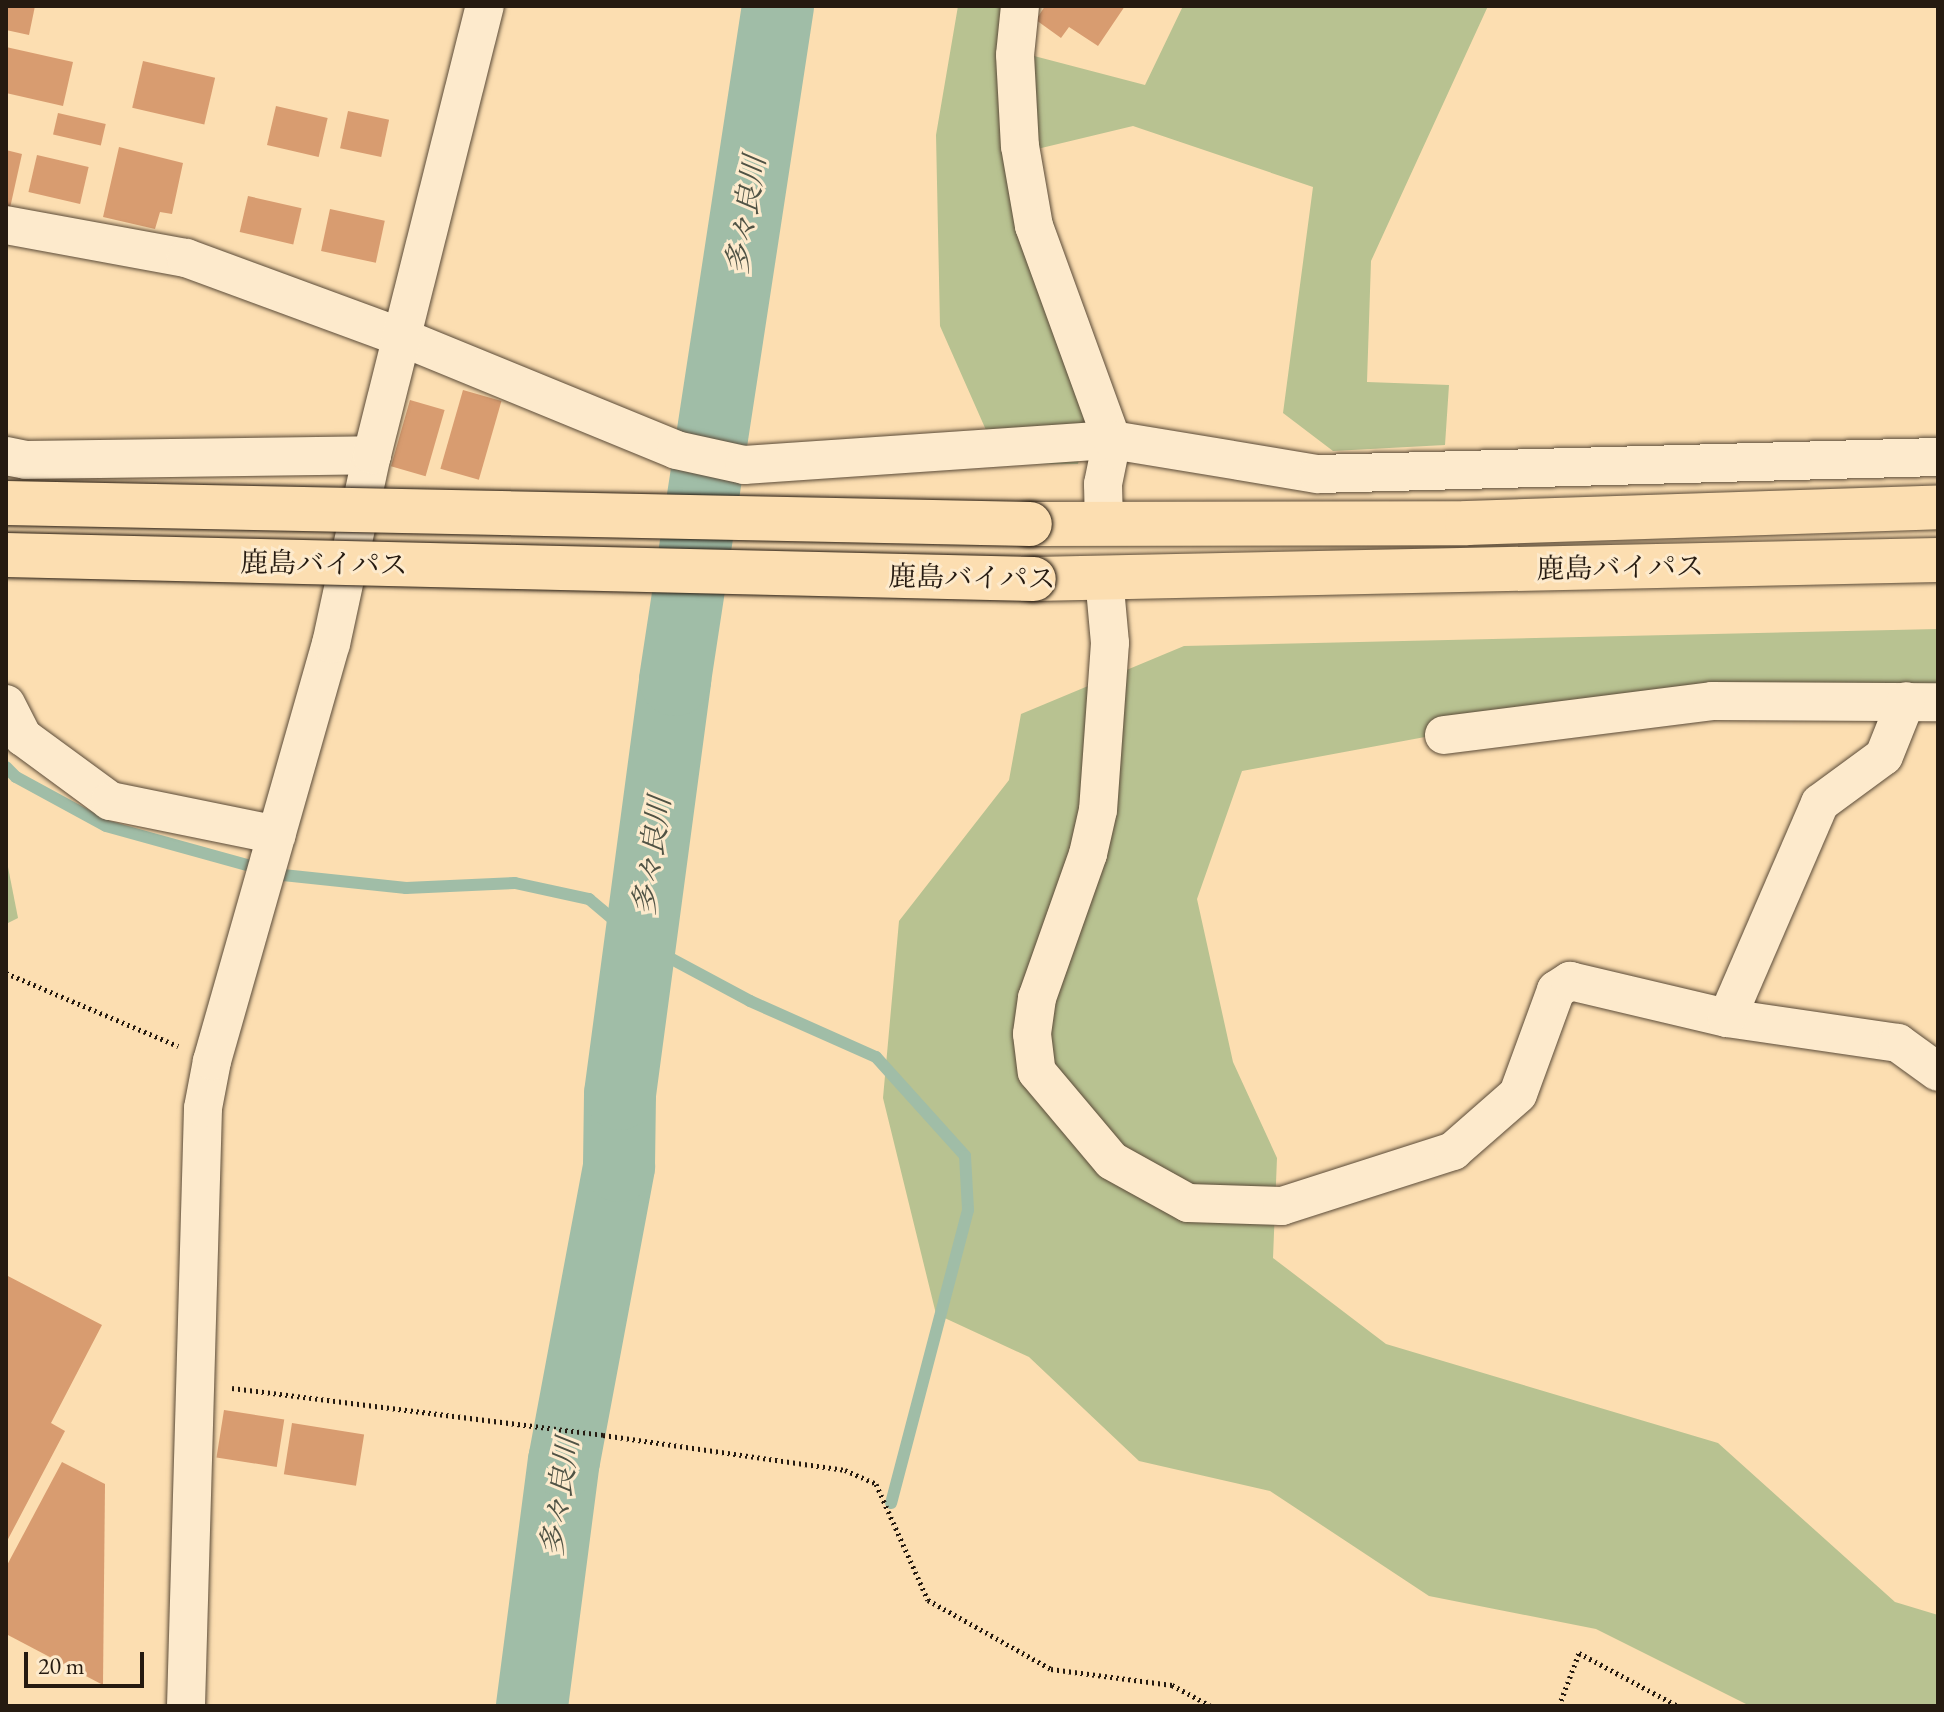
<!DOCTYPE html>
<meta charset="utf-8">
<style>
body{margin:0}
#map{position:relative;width:1944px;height:1712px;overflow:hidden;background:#fcdeb1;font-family:"EB Garamond","Noto Serif JP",serif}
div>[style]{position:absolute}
.green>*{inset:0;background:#b8c291}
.stream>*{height:12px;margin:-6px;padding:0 6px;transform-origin:6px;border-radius:6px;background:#a0bda7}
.river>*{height:72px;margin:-36px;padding:0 36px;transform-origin:36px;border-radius:36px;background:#a0bda7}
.building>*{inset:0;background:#d89c70;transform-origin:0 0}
.path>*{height:5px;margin-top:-2.5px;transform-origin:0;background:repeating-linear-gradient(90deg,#251a10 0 2px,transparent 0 6px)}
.roads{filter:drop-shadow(0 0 2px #5b4b38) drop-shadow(0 0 2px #5b4b38)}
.minor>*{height:38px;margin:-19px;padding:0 19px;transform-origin:19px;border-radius:19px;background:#fdeacc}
.trunk>*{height:44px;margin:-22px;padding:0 22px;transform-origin:22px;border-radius:22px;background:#fcdeb1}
.bridges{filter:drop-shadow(0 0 2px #251a10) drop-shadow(0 0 2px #251a10)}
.trunk-bridge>*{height:44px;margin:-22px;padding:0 22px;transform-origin:22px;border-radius:22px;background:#fcdeb1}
span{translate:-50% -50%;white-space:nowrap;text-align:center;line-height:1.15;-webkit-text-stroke:6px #fdeacc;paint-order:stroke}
.street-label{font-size:28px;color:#251a10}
.water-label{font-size:30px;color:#505345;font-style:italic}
.frame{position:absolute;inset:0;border:8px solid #251a10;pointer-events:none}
.scale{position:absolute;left:24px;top:1652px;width:120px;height:36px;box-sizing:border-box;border:4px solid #251a10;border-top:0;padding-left:10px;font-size:24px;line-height:28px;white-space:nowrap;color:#251a10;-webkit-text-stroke:6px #fdeacc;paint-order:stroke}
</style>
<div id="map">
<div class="green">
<i style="clip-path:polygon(958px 6px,1008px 6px,1004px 48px,1145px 85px,1183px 6px,1488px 6px,1371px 261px,1367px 382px,1449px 385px,1445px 445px,1333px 451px,1283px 413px,1313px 187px,1133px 126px,1033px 150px,1096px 372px,1078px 464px,1001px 464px,940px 326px,936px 135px)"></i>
<i style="clip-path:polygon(1938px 629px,1938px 717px,1602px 704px,1242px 771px,1197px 899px,1233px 1062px,1277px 1158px,1273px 1258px,1386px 1344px,1718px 1443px,1895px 1602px,1938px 1615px,1938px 1706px,1750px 1706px,1596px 1629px,1429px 1596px,1270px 1491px,1139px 1461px,1029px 1357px,936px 1314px,883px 1098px,899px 921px,1009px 780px,1021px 714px,1184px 646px)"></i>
<i style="clip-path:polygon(6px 857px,18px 918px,6px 924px)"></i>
</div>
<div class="stream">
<i style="left:6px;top:767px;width:14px;rotate:45deg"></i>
<i style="left:16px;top:777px;width:102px;rotate:28.6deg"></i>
<i style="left:106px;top:826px;width:184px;rotate:15.5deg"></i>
<i style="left:283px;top:875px;width:124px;rotate:6deg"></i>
<i style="left:406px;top:888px;width:109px;rotate:-2.6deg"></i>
<i style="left:515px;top:883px;width:76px;rotate:12.2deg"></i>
<i style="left:589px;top:899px;width:67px;rotate:40.1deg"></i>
<i style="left:640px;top:942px;width:125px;rotate:28.2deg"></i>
<i style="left:750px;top:1001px;width:138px;rotate:24deg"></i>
<i style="left:876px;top:1057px;width:133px;rotate:48deg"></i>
<i style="left:965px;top:1156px;width:54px;rotate:86.8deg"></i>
<i style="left:968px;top:1210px;width:303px;rotate:104.7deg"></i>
</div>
<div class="river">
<i style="left:532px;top:1706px;width:247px;rotate:-82.6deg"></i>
<i style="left:564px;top:1461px;width:300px;rotate:-79.4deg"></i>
<i style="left:619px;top:1166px;width:72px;rotate:-89.2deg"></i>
<i style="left:620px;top:1094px;width:418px;rotate:-82.4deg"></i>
<i style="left:675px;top:680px;width:682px;rotate:-81.31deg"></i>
</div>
<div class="building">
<i style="clip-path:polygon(6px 6px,35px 6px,29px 35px,6px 30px)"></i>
<i style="clip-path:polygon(1045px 6px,1125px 6px,1098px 46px,1069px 27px,1061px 38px,1036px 20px)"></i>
<i style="clip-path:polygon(6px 47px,73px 62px,63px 106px,6px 93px)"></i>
<i style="left:143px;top:61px;width:74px;height:48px;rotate:13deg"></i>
<i style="left:276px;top:106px;width:53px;height:40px;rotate:13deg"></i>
<i style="left:348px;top:111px;width:42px;height:38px;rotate:12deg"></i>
<i style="left:58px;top:113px;width:49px;height:22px;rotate:13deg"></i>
<i style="clip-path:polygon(119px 147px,183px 163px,172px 214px,160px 212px,155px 229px,103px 217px)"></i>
<i style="clip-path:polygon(6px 150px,22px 154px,10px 208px,6px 207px)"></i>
<i style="left:37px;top:155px;width:53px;height:38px;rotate:13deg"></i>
<i style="left:248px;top:196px;width:55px;height:37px;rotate:13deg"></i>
<i style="left:330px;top:209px;width:56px;height:43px;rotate:12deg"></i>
<i style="left:463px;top:390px;width:40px;height:82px;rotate:16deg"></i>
<i style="left:410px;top:400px;width:36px;height:69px;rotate:16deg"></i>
<i style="clip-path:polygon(6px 1275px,102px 1325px,51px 1423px,65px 1431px,6px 1543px)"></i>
<i style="left:224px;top:1410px;width:61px;height:48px;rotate:9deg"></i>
<i style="left:292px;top:1423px;width:73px;height:52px;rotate:9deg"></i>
<i style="clip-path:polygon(62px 1462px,105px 1484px,103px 1685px,6px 1634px,6px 1567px)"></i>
</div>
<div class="path">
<i style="left:6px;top:973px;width:187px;rotate:23deg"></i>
<i style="left:232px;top:1388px;width:374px;rotate:7.2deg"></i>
<i style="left:603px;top:1435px;width:245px;rotate:8.2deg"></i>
<i style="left:845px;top:1470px;width:34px;rotate:24deg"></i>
<i style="left:876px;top:1484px;width:127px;rotate:65.9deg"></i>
<i style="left:928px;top:1600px;width:141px;rotate:29.3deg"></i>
<i style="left:1051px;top:1669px;width:122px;rotate:7.5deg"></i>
<i style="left:1172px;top:1685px;width:44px;rotate:28.3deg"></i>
<i style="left:1559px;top:1706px;width:57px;rotate:-69.3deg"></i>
<i style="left:1579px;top:1653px;width:112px;rotate:28.2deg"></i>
</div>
<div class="roads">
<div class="minor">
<i style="left:1020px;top:6px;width:49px;rotate:95.8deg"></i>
<i style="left:1015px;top:55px;width:91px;rotate:86.9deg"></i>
<i style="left:1020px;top:146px;width:81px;rotate:80.1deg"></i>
<i style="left:1034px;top:226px;width:228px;rotate:70deg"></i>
<i style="left:1112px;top:440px;width:45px;rotate:101.6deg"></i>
<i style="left:1103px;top:484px;width:40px;rotate:88.6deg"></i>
<i style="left:6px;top:225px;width:183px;rotate:10.4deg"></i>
<i style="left:186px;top:258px;width:229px;rotate:20.2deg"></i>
<i style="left:401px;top:337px;width:297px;rotate:22.3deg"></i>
<i style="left:676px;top:450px;width:70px;rotate:12.4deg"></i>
<i style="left:744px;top:465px;width:369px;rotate:-3.9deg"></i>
<i style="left:1112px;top:440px;width:209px;rotate:9.4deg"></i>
<i style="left:1318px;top:474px;width:620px;rotate:-1.57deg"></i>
<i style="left:6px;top:456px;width:20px;rotate:11deg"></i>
<i style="left:26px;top:460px;width:346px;rotate:-0.8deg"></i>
<i style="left:1104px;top:577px;width:66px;rotate:84.8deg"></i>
<i style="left:1110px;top:643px;width:167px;rotate:94.1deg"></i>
<i style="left:1098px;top:810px;width:45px;rotate:102.8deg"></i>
<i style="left:1088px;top:854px;width:153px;rotate:109.5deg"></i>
<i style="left:1037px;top:998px;width:36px;rotate:98deg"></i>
<i style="left:1032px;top:1034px;width:38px;rotate:83deg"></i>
<i style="left:1037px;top:1072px;width:116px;rotate:49.9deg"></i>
<i style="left:1112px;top:1161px;width:87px;rotate:28.9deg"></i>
<i style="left:1188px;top:1203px;width:94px;rotate:1.8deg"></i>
<i style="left:1282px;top:1206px;width:180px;rotate:-17.8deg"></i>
<i style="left:1453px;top:1151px;width:86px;rotate:-41.2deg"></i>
<i style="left:1518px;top:1094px;width:111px;rotate:-69.9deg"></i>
<i style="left:1556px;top:990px;width:17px;rotate:-33deg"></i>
<i style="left:1570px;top:981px;width:161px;rotate:13.3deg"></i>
<i style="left:1727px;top:1018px;width:173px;rotate:8.3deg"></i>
<i style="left:1898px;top:1043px;width:49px;rotate:35.9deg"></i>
<i style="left:6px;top:704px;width:37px;rotate:63deg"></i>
<i style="left:23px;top:737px;width:108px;rotate:36.3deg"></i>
<i style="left:110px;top:801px;width:170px;rotate:11.5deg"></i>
<i style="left:1444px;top:735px;width:270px;rotate:-7.2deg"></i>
<i style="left:1712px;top:701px;width:226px;rotate:0.3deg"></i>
<i style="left:1727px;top:1018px;width:234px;rotate:-66.6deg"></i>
<i style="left:1820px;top:803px;width:79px;rotate:-36.3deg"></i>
<i style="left:1884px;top:756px;width:59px;rotate:-68.2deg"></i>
<i style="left:186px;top:1706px;width:598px;rotate:-88.37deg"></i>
<i style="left:203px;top:1108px;width:48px;rotate:-79.2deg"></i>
<i style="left:212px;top:1061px;width:434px;rotate:-74.1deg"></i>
<i style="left:331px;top:644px;width:193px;rotate:-77.8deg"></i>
<i style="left:372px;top:455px;width:463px;rotate:-75.9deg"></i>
</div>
<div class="trunk">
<i style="left:1030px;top:524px;width:437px;rotate:-0.1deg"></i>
<i style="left:1467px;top:523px;width:471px;rotate:-1.9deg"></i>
<i style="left:1034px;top:579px;width:904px;rotate:-1.2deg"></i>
</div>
</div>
<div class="bridges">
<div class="trunk-bridge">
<i style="left:6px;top:503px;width:1024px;rotate:1.17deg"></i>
<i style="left:6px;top:555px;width:1028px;rotate:1.34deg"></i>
</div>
</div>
<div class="street-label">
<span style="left:324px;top:563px;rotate:1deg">鹿島バイパス</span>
<span style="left:1620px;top:567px;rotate:-1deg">鹿島バイパス</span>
<span style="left:972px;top:577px;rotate:1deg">鹿島バイパス</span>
</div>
<div class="water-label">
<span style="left:746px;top:215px;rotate:-81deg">多々良川</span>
<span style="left:652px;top:856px;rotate:-82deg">多々良川</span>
<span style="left:560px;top:1497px;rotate:-82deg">多々良川</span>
</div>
<div class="frame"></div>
<div class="scale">20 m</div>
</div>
